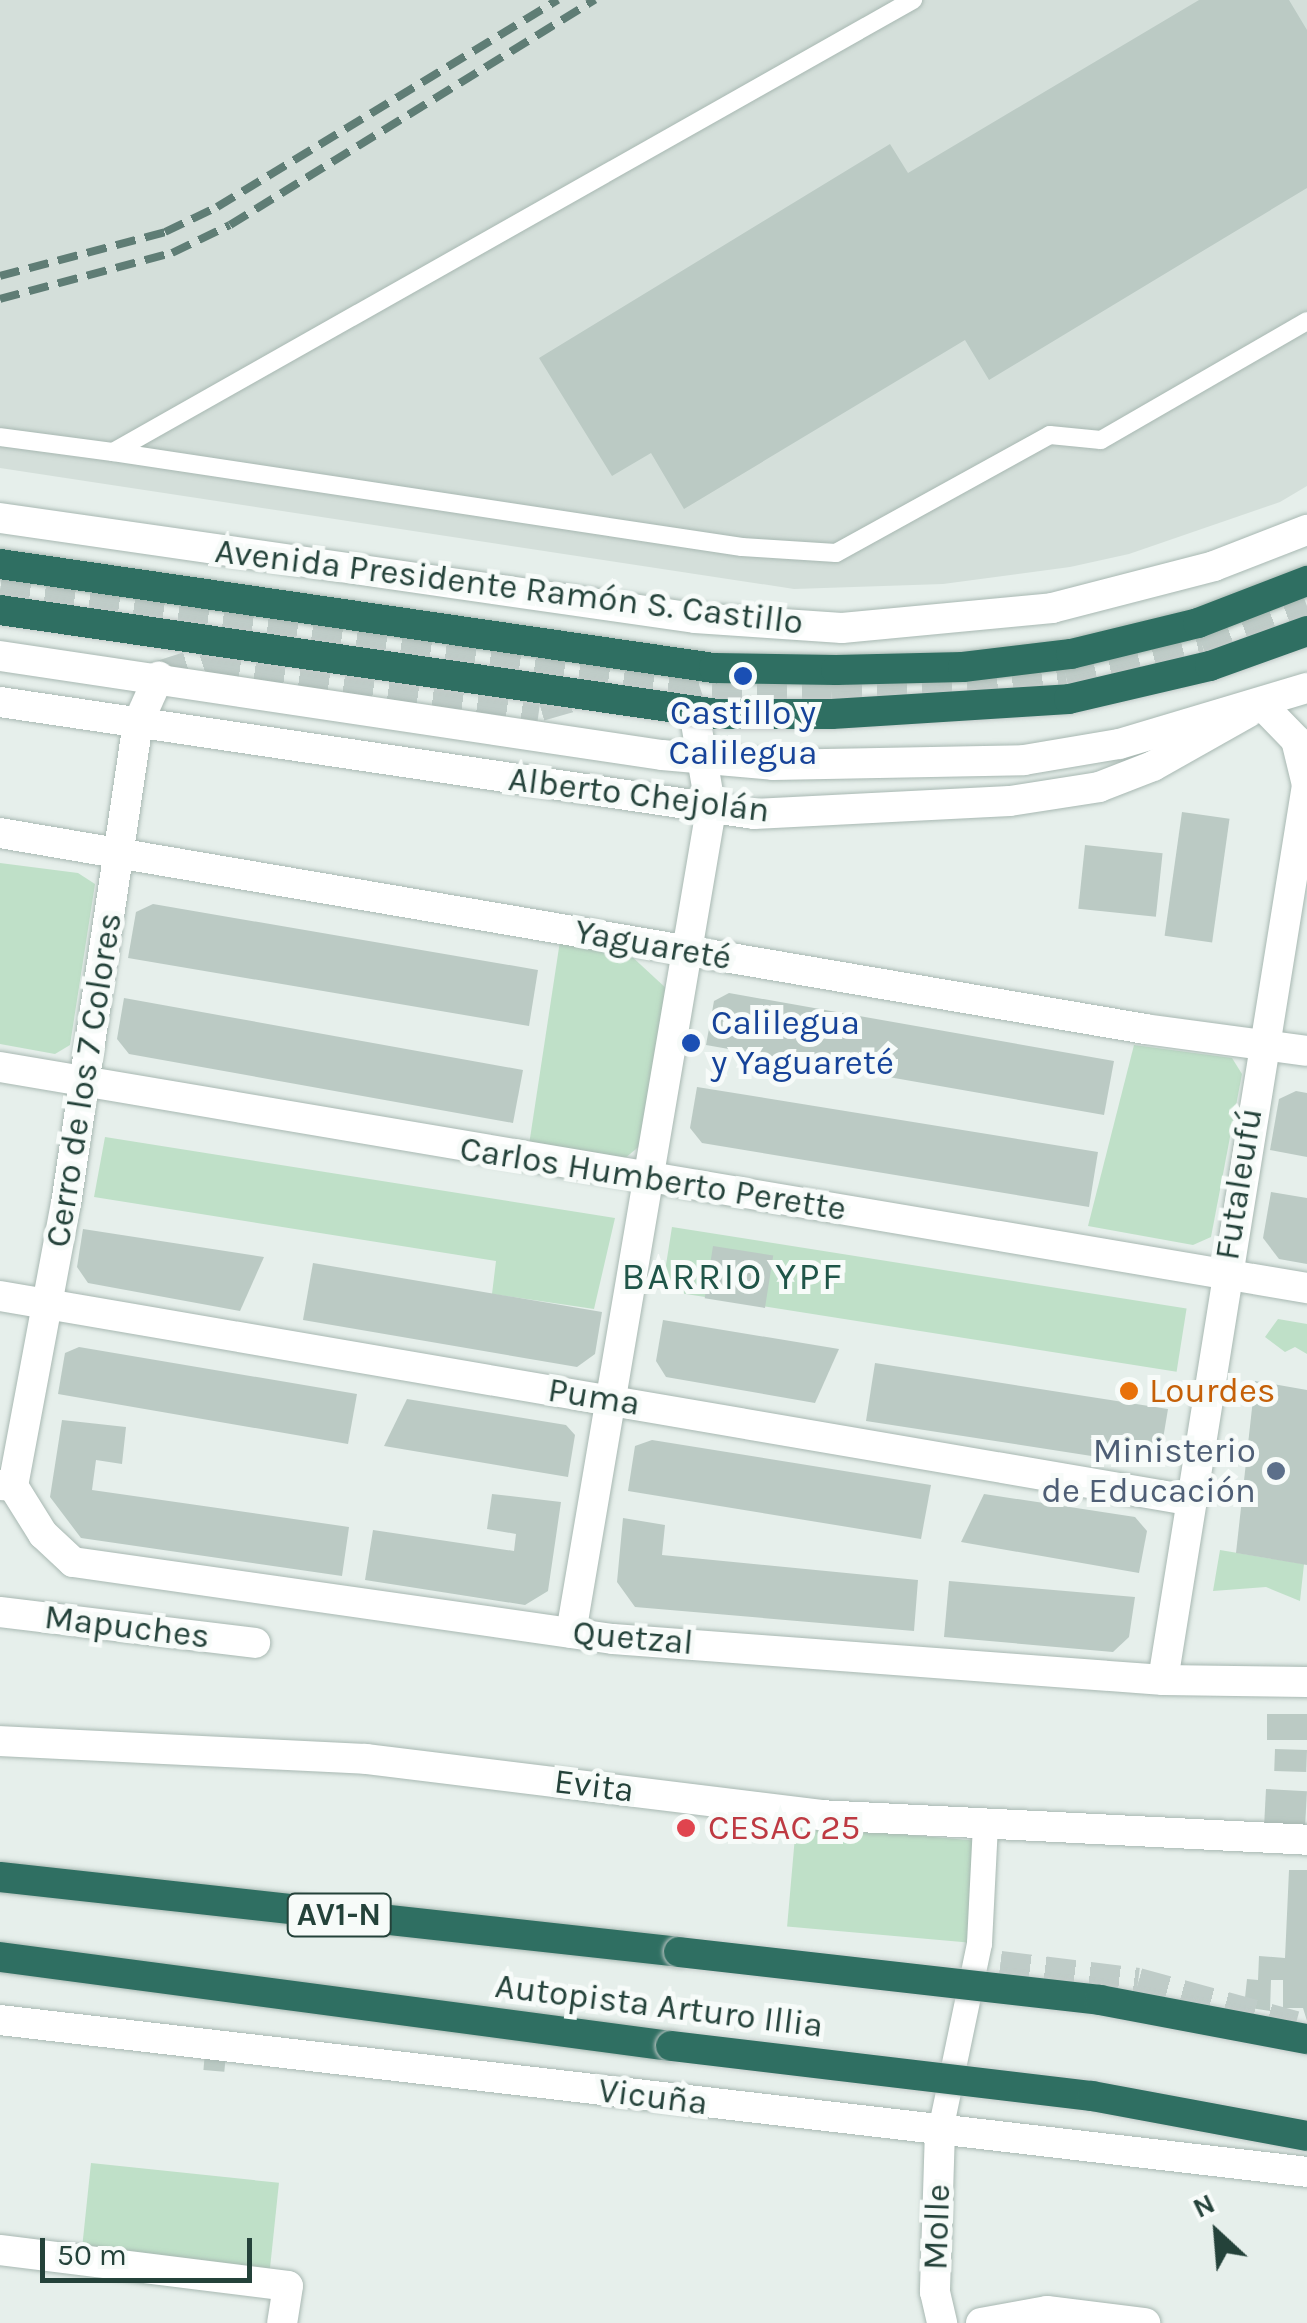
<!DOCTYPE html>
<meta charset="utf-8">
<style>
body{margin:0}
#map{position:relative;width:1307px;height:2323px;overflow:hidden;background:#e6efeb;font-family:Karla,sans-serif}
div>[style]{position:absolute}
.built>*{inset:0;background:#d4dfda}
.green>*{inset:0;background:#bfe0c8;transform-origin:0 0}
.building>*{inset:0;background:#bbcac4;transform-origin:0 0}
.minor-tunnel>*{height:30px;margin-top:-15px;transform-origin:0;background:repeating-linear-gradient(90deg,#bfccc8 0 30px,transparent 0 45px)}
.secondary-tunnel>*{height:30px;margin-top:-15px;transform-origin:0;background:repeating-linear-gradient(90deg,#bfccc8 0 30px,transparent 0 45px)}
.roads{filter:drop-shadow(0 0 2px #a8b8b2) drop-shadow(0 0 2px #a8b8b2)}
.service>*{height:18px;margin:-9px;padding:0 9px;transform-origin:9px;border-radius:9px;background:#fff}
.pedestrian>*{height:25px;margin:-12.5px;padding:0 12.5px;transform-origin:12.5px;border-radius:12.5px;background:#fff}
.minor>*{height:30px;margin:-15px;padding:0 15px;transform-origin:15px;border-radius:15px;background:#fff}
.tertiary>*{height:30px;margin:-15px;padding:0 15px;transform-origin:15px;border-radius:15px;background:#fff}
.secondary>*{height:30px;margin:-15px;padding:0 15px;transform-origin:15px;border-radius:15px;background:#fff}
.motorway>*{height:30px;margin:-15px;padding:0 15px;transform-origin:15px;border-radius:15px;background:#2f6f62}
.rail>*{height:8px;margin-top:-4px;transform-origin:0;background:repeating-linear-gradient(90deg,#5f7d75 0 20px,transparent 0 30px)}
.bridges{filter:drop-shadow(0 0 2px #c2cac8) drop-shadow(0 0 2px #c2cac8)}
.motorway-bridge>*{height:30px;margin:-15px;padding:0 15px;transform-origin:15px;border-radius:15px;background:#2f6f62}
.dots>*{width:28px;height:28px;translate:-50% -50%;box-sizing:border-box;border:5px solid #f7fbf9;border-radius:50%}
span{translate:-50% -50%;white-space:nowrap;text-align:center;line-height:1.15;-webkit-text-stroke:10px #f7fbf9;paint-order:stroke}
.shield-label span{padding:2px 8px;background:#f7fbf9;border:2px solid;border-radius:8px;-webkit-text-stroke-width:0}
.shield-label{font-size:32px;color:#24423a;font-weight:700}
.street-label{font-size:35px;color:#24423a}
.transit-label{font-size:35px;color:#164399}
.left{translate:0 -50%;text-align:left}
.food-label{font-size:35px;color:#c56008}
.service-label{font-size:35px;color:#4e5e75}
.right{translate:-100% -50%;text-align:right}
.health-label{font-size:35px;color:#be3a42}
.neighbourhood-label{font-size:38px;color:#1f5548;letter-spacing:2.5px}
.north{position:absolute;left:1167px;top:2183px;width:100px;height:100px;-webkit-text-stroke:8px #f7fbf9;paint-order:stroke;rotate:334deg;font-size:28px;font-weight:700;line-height:40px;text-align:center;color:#24423a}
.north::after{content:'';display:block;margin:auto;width:35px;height:45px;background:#24423a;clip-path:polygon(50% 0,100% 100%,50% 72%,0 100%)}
.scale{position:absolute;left:40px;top:2238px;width:212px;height:45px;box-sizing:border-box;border:5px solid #24423a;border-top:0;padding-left:12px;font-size:30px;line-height:35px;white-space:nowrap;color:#24423a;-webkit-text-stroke:8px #f7fbf9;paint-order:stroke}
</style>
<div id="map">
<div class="built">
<i style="clip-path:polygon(0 0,1307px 0,1307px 486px,1280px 502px,1129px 554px,1070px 567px,943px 584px,794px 589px,0 468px)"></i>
</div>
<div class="green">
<i style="clip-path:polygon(0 863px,78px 873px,95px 884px,70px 1045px,55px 1054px,0 1044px)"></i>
<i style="clip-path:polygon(560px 941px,628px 953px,668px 990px,642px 1144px,624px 1159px,529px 1145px)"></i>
<i style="clip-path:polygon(1134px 1045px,1232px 1058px,1242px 1074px,1211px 1237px,1193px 1245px,1088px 1226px)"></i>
<i style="clip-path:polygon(105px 1137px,615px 1218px,594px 1309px,492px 1294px,496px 1261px,94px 1197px)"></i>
<i style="left:672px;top:1227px;width:521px;height:64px;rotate:9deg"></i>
<i style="clip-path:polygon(1278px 1319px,1307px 1324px,1307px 1354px,1295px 1347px,1285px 1352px,1265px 1337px)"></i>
<i style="clip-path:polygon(1220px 1550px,1304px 1564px,1300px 1601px,1266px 1587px,1213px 1591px)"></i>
<i style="left:796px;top:1825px;width:187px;height:102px;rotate:5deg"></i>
<i style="left:91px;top:2163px;width:189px;height:93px;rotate:6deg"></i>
</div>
<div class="building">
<i style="clip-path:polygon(1199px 0,1289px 0,1307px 30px,1307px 188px,989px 380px,965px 340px,684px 509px,651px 453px,612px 476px,539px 358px,890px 144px,908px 173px)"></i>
<i style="left:1182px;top:812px;width:48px;height:125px;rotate:8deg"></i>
<i style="left:1085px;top:845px;width:78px;height:64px;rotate:6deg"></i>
<i style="clip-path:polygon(153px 904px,538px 970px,529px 1026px,128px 958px,136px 912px)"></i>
<i style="clip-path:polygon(729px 993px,1114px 1061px,1104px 1115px,706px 1045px,714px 1001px)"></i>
<i style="clip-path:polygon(124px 998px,523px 1070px,513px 1123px,129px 1054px,117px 1039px)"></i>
<i style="clip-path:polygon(697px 1087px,1098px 1152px,1089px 1207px,702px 1143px,690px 1128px)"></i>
<i style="clip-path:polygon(1296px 1091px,1307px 1093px,1307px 1157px,1270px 1150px,1279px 1099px)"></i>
<i style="clip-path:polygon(1271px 1192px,1307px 1198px,1307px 1264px,1279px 1259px,1263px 1238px)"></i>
<i style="clip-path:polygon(83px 1229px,264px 1257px,240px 1311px,88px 1283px,77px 1267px)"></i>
<i style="left:713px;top:1246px;width:61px;height:53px;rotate:9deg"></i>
<i style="clip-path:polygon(313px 1263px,602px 1312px,595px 1354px,577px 1367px,303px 1320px)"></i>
<i style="clip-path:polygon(663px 1320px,839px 1349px,815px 1403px,666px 1377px,656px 1361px)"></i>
<i style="clip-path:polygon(79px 1347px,357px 1394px,348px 1444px,58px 1394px,65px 1353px)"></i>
<i style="clip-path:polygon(875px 1363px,1168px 1409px,1161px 1451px,1143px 1464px,866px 1421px)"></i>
<i style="clip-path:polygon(1255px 1381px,1307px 1390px,1307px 1565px,1236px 1553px)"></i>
<i style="clip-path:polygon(407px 1399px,566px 1425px,575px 1435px,568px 1477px,384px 1446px)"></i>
<i style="clip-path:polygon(62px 1420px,126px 1427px,122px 1464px,96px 1460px,92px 1490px,349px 1527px,342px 1576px,81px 1538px,50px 1497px)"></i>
<i style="clip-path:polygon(652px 1440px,931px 1485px,921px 1539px,628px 1491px,635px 1446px)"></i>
<i style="clip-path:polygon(492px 1494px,561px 1502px,548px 1591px,525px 1605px,365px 1580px,373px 1530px,514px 1551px,516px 1534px,487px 1529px)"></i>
<i style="clip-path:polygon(984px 1494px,1135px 1517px,1147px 1531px,1139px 1573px,961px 1542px)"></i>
<i style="clip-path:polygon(623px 1518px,665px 1525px,662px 1555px,918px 1580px,914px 1631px,635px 1607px,617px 1582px)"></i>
<i style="clip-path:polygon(949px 1581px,1135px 1597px,1129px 1637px,1113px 1652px,944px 1637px)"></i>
<i style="left:1307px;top:1714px;width:26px;height:40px;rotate:90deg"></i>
<i style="left:1275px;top:1749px;width:32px;height:22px;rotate:2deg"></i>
<i style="left:1266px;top:1789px;width:41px;height:42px;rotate:3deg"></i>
<i style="clip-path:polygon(1289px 1870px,1307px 1870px,1307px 2021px,1303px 2008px,1283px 2008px,1283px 1980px,1271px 1980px,1270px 2011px,1244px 2007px,1247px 1979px,1258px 1980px,1259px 1956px,1285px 1958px)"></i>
<i style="left:205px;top:2052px;width:21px;height:18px;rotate:5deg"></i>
</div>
<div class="minor-tunnel">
<i style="left:683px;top:684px;width:41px;rotate:71.6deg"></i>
<i style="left:1000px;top:1966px;width:139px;rotate:7deg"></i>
<i style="left:1138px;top:1983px;width:163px;rotate:15.3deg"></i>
</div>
<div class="secondary-tunnel">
<i style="left:0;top:590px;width:719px;rotate:7.84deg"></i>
<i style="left:712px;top:688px;width:120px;rotate:2.4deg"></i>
<i style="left:832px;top:693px;width:136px;rotate:-1.3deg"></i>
<i style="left:968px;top:690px;width:99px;rotate:-7.6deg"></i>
<i style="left:1066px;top:677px;width:140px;rotate:-13.2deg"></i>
<i style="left:1202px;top:645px;width:112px;rotate:-20.4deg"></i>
<i style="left:159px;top:676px;width:55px;rotate:-18.1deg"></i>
<i style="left:211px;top:659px;width:332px;rotate:8.1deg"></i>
<i style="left:540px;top:706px;width:48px;rotate:-15.8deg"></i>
</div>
<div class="roads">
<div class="service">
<i style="left:0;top:437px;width:114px;rotate:7.6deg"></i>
<i style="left:113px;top:452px;width:919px;rotate:-29.47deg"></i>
<i style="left:113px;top:452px;width:636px;rotate:8.59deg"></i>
<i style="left:742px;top:547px;width:94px;rotate:3.7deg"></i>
<i style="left:836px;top:553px;width:244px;rotate:-28.9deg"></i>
<i style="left:1050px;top:435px;width:51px;rotate:5.6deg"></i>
<i style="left:1101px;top:440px;width:238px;rotate:-30deg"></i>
</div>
<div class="pedestrian">
<i style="left:940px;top:2130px;width:191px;rotate:-78.2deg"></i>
<i style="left:979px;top:1943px;width:118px;rotate:-87.1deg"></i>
</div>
<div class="minor">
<i style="left:0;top:833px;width:1162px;rotate:9.71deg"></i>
<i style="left:1145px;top:1029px;width:163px;rotate:7.7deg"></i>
<i style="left:0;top:1067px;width:1326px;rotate:9.6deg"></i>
<i style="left:0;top:1296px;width:1205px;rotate:9.74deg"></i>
<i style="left:0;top:1485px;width:13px;rotate:4deg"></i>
<i style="left:13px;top:1486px;width:57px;rotate:58deg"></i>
<i style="left:43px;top:1534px;width:41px;rotate:43deg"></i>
<i style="left:73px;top:1562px;width:545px;rotate:8.12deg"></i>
<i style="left:613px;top:1639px;width:552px;rotate:4.26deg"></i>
<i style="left:1163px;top:1680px;width:144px;rotate:0.8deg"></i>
<i style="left:13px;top:1486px;width:287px;rotate:-79.4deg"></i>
<i style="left:66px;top:1204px;width:486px;rotate:-81.5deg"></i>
<i style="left:138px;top:723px;width:51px;rotate:-65.9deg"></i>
<i style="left:0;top:1612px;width:257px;rotate:6.9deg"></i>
<i style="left:571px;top:1633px;width:835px;rotate:-80.35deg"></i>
<i style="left:711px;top:810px;width:88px;rotate:-99.8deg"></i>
<i style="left:1163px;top:1680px;width:907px;rotate:-80.86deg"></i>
<i style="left:1307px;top:785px;width:46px;rotate:-103.7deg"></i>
<i style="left:1296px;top:740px;width:49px;rotate:-134.2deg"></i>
<i style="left:0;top:1741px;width:366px;rotate:2.8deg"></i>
<i style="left:366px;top:1759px;width:456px;rotate:7deg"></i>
<i style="left:819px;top:1815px;width:489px;rotate:2.9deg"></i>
<i style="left:0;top:2020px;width:1316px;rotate:6.63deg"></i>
<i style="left:940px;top:2130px;width:162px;rotate:91.8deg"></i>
<i style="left:935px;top:2292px;width:32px;rotate:77deg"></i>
<i style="left:0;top:2250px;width:290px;rotate:7.1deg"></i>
<i style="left:288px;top:2286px;width:37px;rotate:99deg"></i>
<i style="left:981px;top:2323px;width:67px;rotate:-10.3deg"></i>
<i style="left:1047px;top:2311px;width:99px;rotate:7deg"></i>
</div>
<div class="tertiary">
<i style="left:0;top:702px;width:762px;rotate:8.45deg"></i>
<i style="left:754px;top:814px;width:256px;rotate:-2.9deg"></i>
<i style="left:1010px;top:801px;width:90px;rotate:-8.9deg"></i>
<i style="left:1099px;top:787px;width:58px;rotate:-21.3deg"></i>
<i style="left:1153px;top:766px;width:110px;rotate:-29.4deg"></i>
</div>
<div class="secondary">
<i style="left:0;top:518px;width:702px;rotate:8.19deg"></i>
<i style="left:695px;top:618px;width:147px;rotate:3.9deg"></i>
<i style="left:842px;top:628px;width:211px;rotate:-5.4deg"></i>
<i style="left:1052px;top:608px;width:167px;rotate:-14.5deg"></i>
<i style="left:1214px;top:566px;width:100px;rotate:-21.2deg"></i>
<i style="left:0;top:656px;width:669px;rotate:8.51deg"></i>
<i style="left:662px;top:755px;width:111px;rotate:5.1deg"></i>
<i style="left:773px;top:765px;width:251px;rotate:-1.1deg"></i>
<i style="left:1024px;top:760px;width:96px;rotate:-9.6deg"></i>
<i style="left:1119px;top:744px;width:196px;rotate:-16.6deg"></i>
</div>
<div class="motorway">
<i style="left:0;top:564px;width:722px;rotate:8.29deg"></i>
<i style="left:714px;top:668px;width:122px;rotate:0.9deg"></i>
<i style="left:836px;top:670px;width:127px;rotate:-1.4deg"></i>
<i style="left:963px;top:667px;width:109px;rotate:-6.9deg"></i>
<i style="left:1071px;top:654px;width:131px;rotate:-13.7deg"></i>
<i style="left:1198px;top:623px;width:117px;rotate:-21.1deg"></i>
<i style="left:0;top:1877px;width:683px;rotate:6.3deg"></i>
<i style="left:0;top:1957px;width:677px;rotate:7.56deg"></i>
</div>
</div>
<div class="rail">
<i style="left:0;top:276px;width:171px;rotate:-14.9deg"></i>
<i style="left:165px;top:232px;width:58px;rotate:-25.7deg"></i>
<i style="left:217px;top:207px;width:399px;rotate:-31.3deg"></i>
<i style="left:0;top:299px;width:178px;rotate:-15deg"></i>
<i style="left:172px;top:253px;width:64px;rotate:-25.8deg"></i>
<i style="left:230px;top:225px;width:429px;rotate:-31.7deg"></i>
</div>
<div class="bridges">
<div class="motorway-bridge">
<i style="left:0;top:610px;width:725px;rotate:8.25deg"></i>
<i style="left:717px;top:714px;width:115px"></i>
<i style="left:832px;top:714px;width:237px;rotate:-3.6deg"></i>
<i style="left:1069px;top:699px;width:145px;rotate:-13.2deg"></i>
<i style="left:1210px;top:666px;width:103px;rotate:-19.8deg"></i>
<i style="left:679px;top:1952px;width:424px;rotate:6.5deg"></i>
<i style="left:1100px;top:2000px;width:211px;rotate:10.7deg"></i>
<i style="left:671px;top:2046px;width:424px;rotate:6.8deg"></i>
<i style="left:1092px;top:2096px;width:219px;rotate:10.5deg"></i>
</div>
</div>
<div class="dots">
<i style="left:743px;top:676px;background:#1a4fb4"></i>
<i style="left:691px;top:1043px;background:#1a4fb4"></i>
<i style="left:1129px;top:1391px;background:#e8710a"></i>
<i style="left:1276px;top:1471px;background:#5c6f8a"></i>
<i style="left:686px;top:1828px;background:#e0444e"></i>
</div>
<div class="shield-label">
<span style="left:339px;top:1915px">AV1-N</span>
</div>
<div class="street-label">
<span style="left:509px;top:587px;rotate:7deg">Avenida Presidente Ramón S. Castillo</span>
<span style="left:639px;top:795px;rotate:7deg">Alberto Chejolán</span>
<span style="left:653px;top:945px;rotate:10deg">Yaguareté</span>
<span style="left:84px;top:1080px;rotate:-81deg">Cerro de los 7 Colores</span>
<span style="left:653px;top:1179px;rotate:9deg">Carlos Humberto Perette</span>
<span style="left:1239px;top:1184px;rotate:-81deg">Futaleufú</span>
<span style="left:594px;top:1397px;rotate:9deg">Puma</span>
<span style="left:127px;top:1627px;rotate:7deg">Mapuches</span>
<span style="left:633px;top:1638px;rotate:5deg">Quetzal</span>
<span style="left:594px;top:1786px;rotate:7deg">Evita</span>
<span style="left:659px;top:2006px;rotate:7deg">Autopista Arturo Illia</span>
<span style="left:653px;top:2097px;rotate:7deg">Vicuña</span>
<span style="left:937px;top:2227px;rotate:-88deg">Molle</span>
</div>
<div class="transit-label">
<span style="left:743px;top:733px">Castillo y<br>Calilegua</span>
<span class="left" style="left:711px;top:1043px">Calilegua<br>y Yaguareté</span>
</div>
<div class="food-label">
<span class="left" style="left:1149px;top:1391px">Lourdes</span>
</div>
<div class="service-label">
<span class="right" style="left:1256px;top:1471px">Ministerio<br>de Educación</span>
</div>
<div class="health-label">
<span class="left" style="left:708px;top:1828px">CESAC 25</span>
</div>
<div class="neighbourhood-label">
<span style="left:733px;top:1277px">BARRIO YPF</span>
</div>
<div class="north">N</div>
<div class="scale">50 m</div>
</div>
